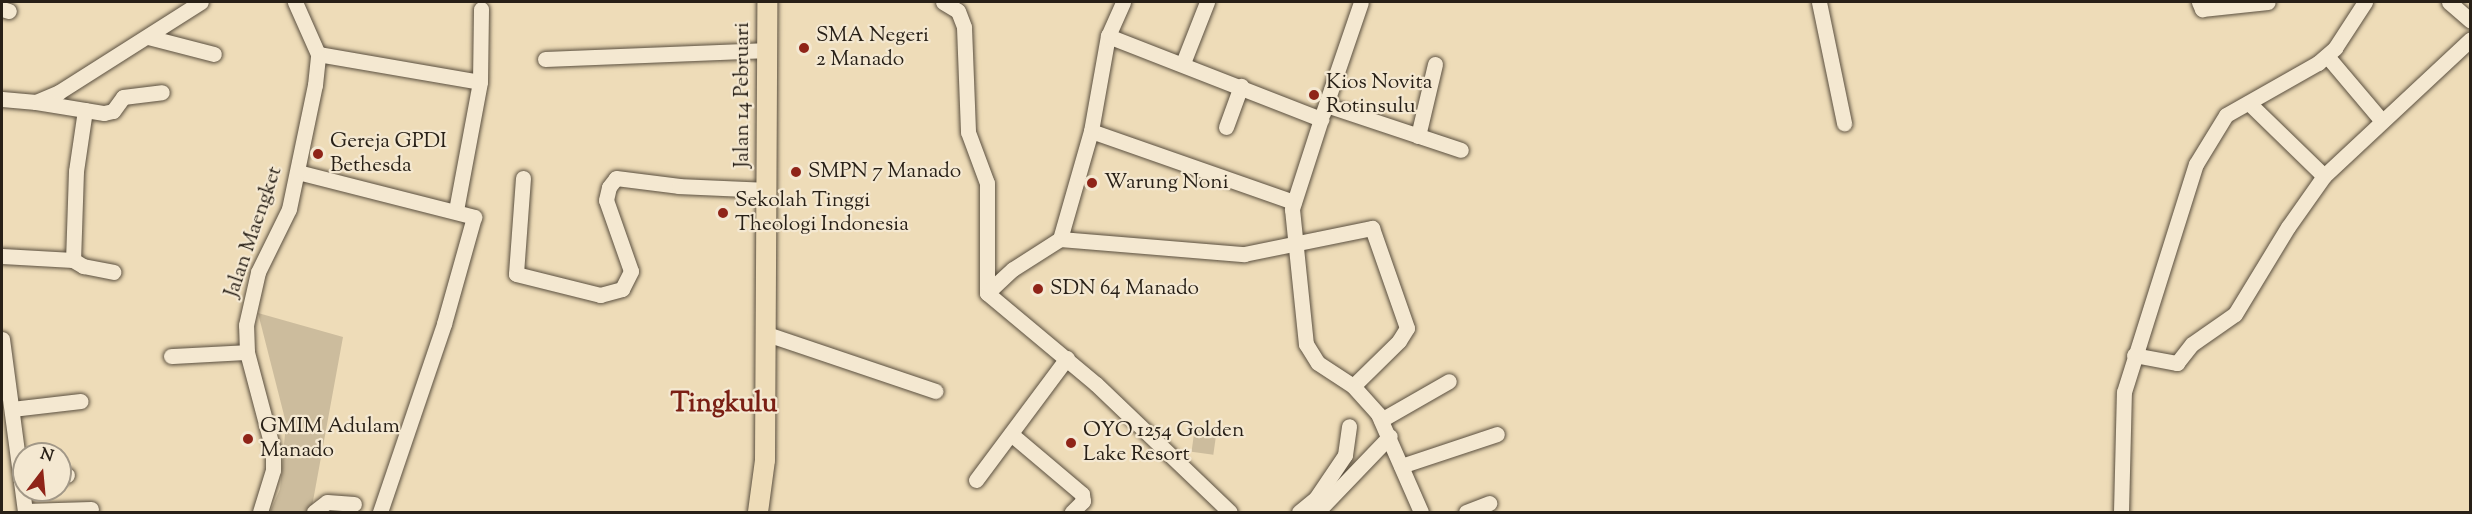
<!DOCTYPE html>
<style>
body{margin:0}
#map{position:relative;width:2472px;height:514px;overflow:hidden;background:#eedcb8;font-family:"Sorts Mill Goudy",serif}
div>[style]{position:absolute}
.green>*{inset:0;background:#ccbc9d;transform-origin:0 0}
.roads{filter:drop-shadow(0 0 2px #5a4f3f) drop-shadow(0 0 2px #5a4f3f)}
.minor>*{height:15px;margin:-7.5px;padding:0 7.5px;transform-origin:7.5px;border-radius:7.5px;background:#f4e8d1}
.major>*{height:20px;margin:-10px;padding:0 10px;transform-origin:10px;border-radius:10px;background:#eedcb8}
.dots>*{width:16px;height:16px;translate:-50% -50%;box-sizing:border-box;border:3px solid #f4e8d1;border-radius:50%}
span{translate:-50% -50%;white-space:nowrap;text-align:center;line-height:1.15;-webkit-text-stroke:4.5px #f4e8d1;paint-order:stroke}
.poi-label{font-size:21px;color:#282017}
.left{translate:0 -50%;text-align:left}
.street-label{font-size:21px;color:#282017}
.district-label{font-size:27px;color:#7a1f14;font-weight:700}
.frame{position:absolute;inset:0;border:3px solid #282017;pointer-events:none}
.north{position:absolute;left:12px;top:442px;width:60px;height:60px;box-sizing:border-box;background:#f4e8d1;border:2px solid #a29887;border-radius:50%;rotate:16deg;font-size:16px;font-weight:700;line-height:24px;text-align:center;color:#282017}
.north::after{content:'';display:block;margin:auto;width:21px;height:27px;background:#8f2418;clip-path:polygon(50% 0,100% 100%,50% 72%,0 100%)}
</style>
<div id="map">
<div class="green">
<i style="clip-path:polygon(258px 313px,343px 337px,311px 512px,270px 512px,280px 489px,286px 423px)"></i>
<i style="left:1195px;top:427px;width:22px;height:25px;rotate:8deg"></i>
</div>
<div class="roads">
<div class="minor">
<i style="left:943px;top:2px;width:17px;rotate:31deg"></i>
<i style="left:958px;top:11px;width:17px;rotate:69deg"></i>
<i style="left:964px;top:27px;width:105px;rotate:87.8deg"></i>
<i style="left:968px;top:132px;width:54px;rotate:69.6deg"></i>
<i style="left:987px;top:183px;width:110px;rotate:90deg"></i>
<i style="left:987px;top:293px;width:142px;rotate:39.9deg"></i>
<i style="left:1096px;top:384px;width:185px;rotate:43.7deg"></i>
<i style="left:1819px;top:2px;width:124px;rotate:78.3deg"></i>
<i style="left:2199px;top:2px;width:8px;rotate:67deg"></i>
<i style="left:2202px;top:9px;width:66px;rotate:-6.1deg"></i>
<i style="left:2449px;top:2px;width:28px;rotate:41deg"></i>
<i style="left:2px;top:9px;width:7px;rotate:16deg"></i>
<i style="left:1108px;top:36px;width:37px;rotate:-66deg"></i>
<i style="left:148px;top:37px;width:68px;rotate:14.4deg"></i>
<i style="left:318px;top:54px;width:164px;rotate:9.8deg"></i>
<i style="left:480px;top:82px;width:130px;rotate:100.6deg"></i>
<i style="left:2327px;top:56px;width:84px;rotate:49.8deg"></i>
<i style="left:545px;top:59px;width:224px;rotate:-2.3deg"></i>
<i style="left:1183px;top:63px;width:66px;rotate:-68.5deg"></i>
<i style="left:480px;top:82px;width:73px;rotate:-89.2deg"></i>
<i style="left:2px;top:99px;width:34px;rotate:5deg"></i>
<i style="left:36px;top:102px;width:25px;rotate:-23deg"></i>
<i style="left:59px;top:92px;width:168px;rotate:-32.4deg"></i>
<i style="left:36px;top:102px;width:69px;rotate:9.2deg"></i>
<i style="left:104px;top:113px;width:9px;rotate:-13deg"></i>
<i style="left:113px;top:111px;width:17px;rotate:-54deg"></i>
<i style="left:123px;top:97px;width:39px;rotate:-7deg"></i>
<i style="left:1326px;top:105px;width:142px;rotate:18.4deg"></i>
<i style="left:85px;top:110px;width:62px;rotate:98.4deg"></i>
<i style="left:76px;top:171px;width:89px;rotate:91.9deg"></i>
<i style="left:73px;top:260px;width:12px;rotate:31deg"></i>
<i style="left:83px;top:266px;width:31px;rotate:11deg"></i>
<i style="left:1323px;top:113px;width:117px;rotate:-71.1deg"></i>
<i style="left:1226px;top:127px;width:44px;rotate:-69.9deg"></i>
<i style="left:1091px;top:131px;width:215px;rotate:19.3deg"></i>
<i style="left:1418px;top:136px;width:74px;rotate:-76.7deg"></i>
<i style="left:298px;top:172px;width:182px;rotate:14.3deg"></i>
<i style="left:474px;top:217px;width:111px;rotate:105.7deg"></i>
<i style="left:444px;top:324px;width:199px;rotate:108.8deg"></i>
<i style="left:2324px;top:176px;width:200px;rotate:-43deg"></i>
<i style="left:523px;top:178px;width:96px;rotate:94.2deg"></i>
<i style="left:516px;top:274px;width:87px;rotate:14deg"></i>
<i style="left:600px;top:295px;width:23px;rotate:-15deg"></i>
<i style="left:622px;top:289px;width:20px;rotate:-63deg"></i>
<i style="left:631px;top:271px;width:75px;rotate:-109.4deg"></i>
<i style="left:606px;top:200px;width:13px;rotate:-77deg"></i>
<i style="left:609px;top:187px;width:11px;rotate:-52deg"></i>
<i style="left:616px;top:178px;width:64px;rotate:7.2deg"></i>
<i style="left:679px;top:186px;width:88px;rotate:2.6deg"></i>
<i style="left:1060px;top:239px;width:185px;rotate:4.7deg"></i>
<i style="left:1244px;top:254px;width:131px;rotate:-11.5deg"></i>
<i style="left:1372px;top:228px;width:106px;rotate:70.7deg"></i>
<i style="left:1407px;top:328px;width:15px;rotate:122deg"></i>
<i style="left:1399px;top:341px;width:64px;rotate:135.6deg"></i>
<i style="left:2px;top:256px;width:71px;rotate:3.2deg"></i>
<i style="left:987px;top:293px;width:35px;rotate:-43deg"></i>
<i style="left:1013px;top:269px;width:56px;rotate:-32.6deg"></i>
<i style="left:1060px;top:239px;width:112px;rotate:-74deg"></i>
<i style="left:1091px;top:131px;width:97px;rotate:-79.9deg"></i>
<i style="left:1108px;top:36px;width:229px;rotate:21.3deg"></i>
<i style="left:1321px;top:119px;width:95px;rotate:107.9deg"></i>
<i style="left:1292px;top:209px;width:136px;rotate:84.1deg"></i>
<i style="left:1306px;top:344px;width:22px;rotate:58deg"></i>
<i style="left:1318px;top:363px;width:42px;rotate:33.3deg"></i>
<i style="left:1353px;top:386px;width:38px;rotate:48deg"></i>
<i style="left:1378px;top:414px;width:107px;rotate:66.3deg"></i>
<i style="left:764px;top:333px;width:181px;rotate:18.7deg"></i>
<i style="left:2px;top:339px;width:175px;rotate:82.4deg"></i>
<i style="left:2134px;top:355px;width:44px;rotate:10.5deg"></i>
<i style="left:2177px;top:363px;width:24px;rotate:-52deg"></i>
<i style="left:2192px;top:344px;width:52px;rotate:-34.9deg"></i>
<i style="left:2235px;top:314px;width:102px;rotate:-58.7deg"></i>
<i style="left:2288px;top:227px;width:62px;rotate:-54.8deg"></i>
<i style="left:2324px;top:176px;width:105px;rotate:-135.8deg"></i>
<i style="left:171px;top:356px;width:76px;rotate:-3deg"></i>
<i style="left:12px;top:409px;width:69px;rotate:-6.6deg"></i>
<i style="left:1381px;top:420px;width:78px;rotate:-29.8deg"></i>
<i style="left:1011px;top:434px;width:93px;rotate:40.2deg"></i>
<i style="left:1082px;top:494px;width:7px;rotate:82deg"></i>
<i style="left:1083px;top:501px;width:16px;rotate:135deg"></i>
<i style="left:1401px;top:466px;width:101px;rotate:-18.4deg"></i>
<i style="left:60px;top:476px;width:7px;rotate:-8deg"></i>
<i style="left:976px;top:480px;width:152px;rotate:-53.3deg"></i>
<i style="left:25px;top:511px;width:66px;rotate:-1.7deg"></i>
<i style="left:260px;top:512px;width:44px;rotate:-72.8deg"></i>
<i style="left:273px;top:470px;width:20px;rotate:-90deg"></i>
<i style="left:273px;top:450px;width:101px;rotate:-104.9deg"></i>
<i style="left:247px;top:352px;width:27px;rotate:-92deg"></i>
<i style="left:246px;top:325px;width:54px;rotate:-77.2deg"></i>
<i style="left:258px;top:272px;width:70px;rotate:-63.8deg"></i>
<i style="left:289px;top:209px;width:127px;rotate:-78.2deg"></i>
<i style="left:315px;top:85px;width:31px;rotate:-84deg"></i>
<i style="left:318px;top:54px;width:57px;rotate:-113.9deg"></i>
<i style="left:314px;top:512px;width:16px;rotate:-38deg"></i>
<i style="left:327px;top:502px;width:27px;rotate:4deg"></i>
<i style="left:1299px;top:512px;width:22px;rotate:-39deg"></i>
<i style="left:1316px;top:498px;width:52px;rotate:-56deg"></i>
<i style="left:1345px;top:455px;width:29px;rotate:-82deg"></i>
<i style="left:1317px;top:512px;width:105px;rotate:-46.2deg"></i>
<i style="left:1466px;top:512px;width:25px;rotate:-21deg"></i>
<i style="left:2121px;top:512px;width:120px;rotate:-88.6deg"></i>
<i style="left:2124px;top:392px;width:239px;rotate:-72.5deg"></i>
<i style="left:2196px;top:164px;width:57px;rotate:-58.5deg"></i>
<i style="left:2226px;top:115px;width:106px;rotate:-29.5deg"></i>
<i style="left:2318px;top:63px;width:23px;rotate:-41deg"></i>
<i style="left:2335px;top:48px;width:55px;rotate:-56.9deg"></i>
</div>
<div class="major">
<i style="left:758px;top:512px;width:52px;rotate:-82.3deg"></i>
<i style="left:765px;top:460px;width:458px;rotate:-89.7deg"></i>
</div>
</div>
<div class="dots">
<i style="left:804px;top:48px;background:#8f2418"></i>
<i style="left:1314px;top:95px;background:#8f2418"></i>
<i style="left:318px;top:154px;background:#8f2418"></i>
<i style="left:796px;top:172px;background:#8f2418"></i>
<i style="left:1092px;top:183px;background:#8f2418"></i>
<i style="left:723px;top:213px;background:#8f2418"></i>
<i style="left:1038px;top:289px;background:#8f2418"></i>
<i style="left:248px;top:439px;background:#8f2418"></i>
<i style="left:1071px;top:443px;background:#8f2418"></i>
</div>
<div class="poi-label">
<span class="left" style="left:816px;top:48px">SMA Negeri<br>2 Manado</span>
<span class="left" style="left:1326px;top:95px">Kios Novita<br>Rotinsulu</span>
<span class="left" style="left:330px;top:154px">Gereja GPDI<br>Bethesda</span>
<span class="left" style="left:808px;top:172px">SMPN 7 Manado</span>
<span class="left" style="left:1104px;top:183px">Warung Noni</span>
<span class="left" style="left:735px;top:213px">Sekolah Tinggi<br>Theologi Indonesia</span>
<span class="left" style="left:1050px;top:289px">SDN 64 Manado</span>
<span class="left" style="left:260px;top:439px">GMIM Adulam<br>Manado</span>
<span class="left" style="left:1083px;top:443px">OYO 1254 Golden<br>Lake Resort</span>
</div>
<div class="street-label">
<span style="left:743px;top:95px;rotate:-90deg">Jalan 14 Pebruari</span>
<span style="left:254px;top:232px;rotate:-71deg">Jalan Maengket</span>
</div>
<div class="district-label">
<span style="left:724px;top:405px">Tingkulu</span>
</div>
<div class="frame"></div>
<div class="north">N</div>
</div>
